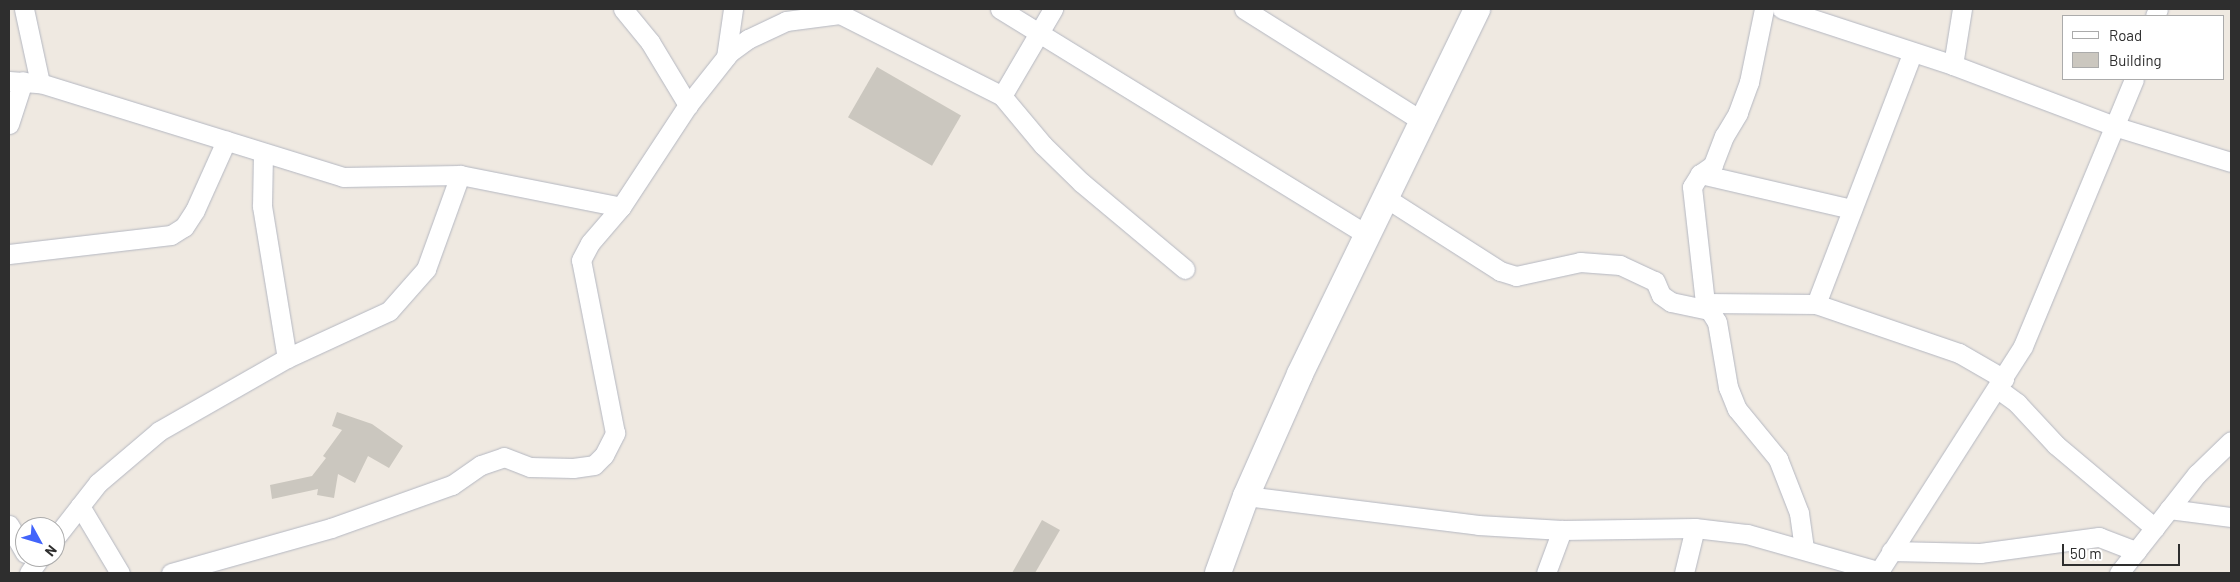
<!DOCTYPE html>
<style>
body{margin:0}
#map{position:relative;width:2240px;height:582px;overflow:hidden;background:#efe9e1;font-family:Barlow,sans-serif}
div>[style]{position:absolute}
.building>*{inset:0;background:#cbc7bf;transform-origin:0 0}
.roads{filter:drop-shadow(0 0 1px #b4b7c1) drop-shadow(0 0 1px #b4b7c1)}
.minor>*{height:19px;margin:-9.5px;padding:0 9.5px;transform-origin:9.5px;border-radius:9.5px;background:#fff}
.secondary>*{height:26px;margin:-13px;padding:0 13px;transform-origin:13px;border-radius:13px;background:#fff}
span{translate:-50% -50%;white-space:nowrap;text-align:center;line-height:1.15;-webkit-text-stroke:4.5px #fff;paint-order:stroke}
.frame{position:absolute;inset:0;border:10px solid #2e2e2e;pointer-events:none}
.legend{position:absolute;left:2062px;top:15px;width:162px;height:65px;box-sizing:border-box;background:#fff;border:1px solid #ababab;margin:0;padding:6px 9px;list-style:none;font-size:15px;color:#2e2e2e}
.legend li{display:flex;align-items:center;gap:10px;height:25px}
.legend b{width:25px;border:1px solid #ababab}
.north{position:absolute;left:15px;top:517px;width:50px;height:50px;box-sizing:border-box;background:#fff;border:1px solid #ababab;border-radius:50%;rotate:129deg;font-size:14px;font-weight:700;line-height:20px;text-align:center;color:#2e2e2e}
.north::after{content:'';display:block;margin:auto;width:18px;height:22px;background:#4264fb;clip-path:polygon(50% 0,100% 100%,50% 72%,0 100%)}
.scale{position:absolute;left:2062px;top:544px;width:118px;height:22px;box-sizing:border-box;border:2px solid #2e2e2e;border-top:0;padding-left:6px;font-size:15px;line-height:18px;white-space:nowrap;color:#2e2e2e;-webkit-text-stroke:4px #fff;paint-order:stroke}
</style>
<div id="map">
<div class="building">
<i style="left:877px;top:67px;width:97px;height:58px;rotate:30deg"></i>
<i style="clip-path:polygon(337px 412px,372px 424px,403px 446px,389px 468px,368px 456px,355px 483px,338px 474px,334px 498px,317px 495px,318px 489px,272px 499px,270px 485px,312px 476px,326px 458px,323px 456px,342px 430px,332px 426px)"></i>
<i style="clip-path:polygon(1042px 520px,1060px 530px,1035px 573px,1012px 573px)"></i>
</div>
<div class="roads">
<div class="minor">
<i style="left:24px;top:9px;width:76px;rotate:77.8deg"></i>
<i style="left:623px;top:9px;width:43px;rotate:50.7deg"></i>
<i style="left:650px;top:42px;width:74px;rotate:58.9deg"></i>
<i style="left:1000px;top:9px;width:431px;rotate:31.6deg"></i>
<i style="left:1244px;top:9px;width:210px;rotate:32.2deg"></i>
<i style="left:1764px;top:9px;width:75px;rotate:101.6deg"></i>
<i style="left:1749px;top:82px;width:33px;rotate:110deg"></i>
<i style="left:1738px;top:113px;width:27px;rotate:121deg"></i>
<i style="left:1724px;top:136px;width:31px;rotate:111deg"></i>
<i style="left:1713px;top:165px;width:16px;rotate:145deg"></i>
<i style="left:1700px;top:174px;width:15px;rotate:122deg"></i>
<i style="left:1692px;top:187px;width:117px;rotate:83.6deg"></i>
<i style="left:1705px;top:303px;width:22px;rotate:58deg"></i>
<i style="left:1717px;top:322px;width:66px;rotate:80.4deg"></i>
<i style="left:1728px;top:387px;width:24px;rotate:68deg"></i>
<i style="left:1737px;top:409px;width:65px;rotate:50.6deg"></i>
<i style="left:1778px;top:459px;width:58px;rotate:68.7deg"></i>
<i style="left:1799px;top:513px;width:36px;rotate:82deg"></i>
<i style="left:1782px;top:9px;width:180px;rotate:18.1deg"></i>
<i style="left:1953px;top:65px;width:175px;rotate:20.7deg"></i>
<i style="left:2117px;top:127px;width:119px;rotate:17.1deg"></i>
<i style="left:2155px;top:16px;width:8px;rotate:-67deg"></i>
<i style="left:726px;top:57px;width:49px;rotate:-81.7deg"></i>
<i style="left:1953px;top:65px;width:57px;rotate:-80.9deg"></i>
<i style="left:9px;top:81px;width:31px;rotate:4deg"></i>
<i style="left:40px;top:83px;width:317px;rotate:17.2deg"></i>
<i style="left:343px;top:177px;width:117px;rotate:-1deg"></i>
<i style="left:460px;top:175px;width:164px;rotate:11.2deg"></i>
<i style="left:1002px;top:96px;width:101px;rotate:-59.6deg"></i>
<i style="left:9px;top:124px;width:45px;rotate:-72deg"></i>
<i style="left:263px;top:154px;width:52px;rotate:91.1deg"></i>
<i style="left:262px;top:206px;width:154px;rotate:80.7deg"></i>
<i style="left:1700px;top:174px;width:156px;rotate:13deg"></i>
<i style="left:1386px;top:198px;width:135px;rotate:32.6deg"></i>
<i style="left:1500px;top:271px;width:17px;rotate:17deg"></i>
<i style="left:1516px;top:276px;width:66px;rotate:-12.3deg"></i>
<i style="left:1580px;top:262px;width:40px;rotate:4.3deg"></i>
<i style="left:1620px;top:265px;width:38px;rotate:25deg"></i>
<i style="left:1655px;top:281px;width:15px;rotate:67deg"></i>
<i style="left:1661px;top:295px;width:12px;rotate:35deg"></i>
<i style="left:1671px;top:302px;width:40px;rotate:12deg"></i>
<i style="left:9px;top:254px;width:163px;rotate:-6.7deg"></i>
<i style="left:171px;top:235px;width:15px;rotate:-32deg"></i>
<i style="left:184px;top:227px;width:20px;rotate:-57deg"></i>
<i style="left:195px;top:210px;width:76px;rotate:-65.8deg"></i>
<i style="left:1705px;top:303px;width:111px;rotate:0.5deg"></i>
<i style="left:1816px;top:304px;width:151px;rotate:18.9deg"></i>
<i style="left:1959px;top:353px;width:52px;rotate:30deg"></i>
<i style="left:1816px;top:304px;width:268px;rotate:-69deg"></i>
<i style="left:1998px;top:389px;width:24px;rotate:36deg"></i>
<i style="left:2017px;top:403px;width:57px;rotate:47.1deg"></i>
<i style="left:2056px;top:445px;width:129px;rotate:40deg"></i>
<i style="left:1246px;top:496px;width:234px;rotate:7.1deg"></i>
<i style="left:1478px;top:525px;width:84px;rotate:3.4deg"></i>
<i style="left:1562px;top:530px;width:133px;rotate:-0.9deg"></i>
<i style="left:1695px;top:528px;width:52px;rotate:6.6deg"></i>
<i style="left:1747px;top:534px;width:136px;rotate:15.8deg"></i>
<i style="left:80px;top:506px;width:78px;rotate:59.2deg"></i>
<i style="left:2169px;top:509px;width:63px;rotate:7.4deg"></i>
<i style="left:9px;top:525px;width:32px;rotate:60deg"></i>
<i style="left:55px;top:538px;width:70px;rotate:-52deg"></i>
<i style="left:98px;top:483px;width:80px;rotate:-40.4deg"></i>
<i style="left:159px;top:431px;width:147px;rotate:-29.7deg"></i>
<i style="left:287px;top:358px;width:112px;rotate:-24.7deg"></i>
<i style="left:389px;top:311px;width:56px;rotate:-48.6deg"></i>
<i style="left:426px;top:269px;width:100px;rotate:-70.1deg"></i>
<i style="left:1891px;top:551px;width:89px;rotate:1.3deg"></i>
<i style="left:1980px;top:553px;width:120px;rotate:-7.7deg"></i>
<i style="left:2099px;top:537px;width:40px;rotate:21deg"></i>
<i style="left:29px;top:573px;width:19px;rotate:-55deg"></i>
<i style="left:171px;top:573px;width:166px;rotate:-15.7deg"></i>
<i style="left:331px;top:528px;width:128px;rotate:-19.6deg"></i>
<i style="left:452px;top:485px;width:35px;rotate:-35deg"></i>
<i style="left:481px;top:465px;width:24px;rotate:-19deg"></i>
<i style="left:504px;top:457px;width:28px;rotate:21deg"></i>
<i style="left:530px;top:467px;width:43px;rotate:1.3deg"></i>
<i style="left:573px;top:468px;width:21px;rotate:-8deg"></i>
<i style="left:594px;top:465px;width:14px;rotate:-45deg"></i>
<i style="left:604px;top:455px;width:25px;rotate:-63deg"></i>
<i style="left:615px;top:433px;width:176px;rotate:-101.1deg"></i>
<i style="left:581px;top:260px;width:19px;rotate:-62deg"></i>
<i style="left:590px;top:243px;width:48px;rotate:-49.3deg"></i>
<i style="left:621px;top:207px;width:122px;rotate:-56.7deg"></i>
<i style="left:688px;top:105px;width:68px;rotate:-51.6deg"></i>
<i style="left:730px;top:52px;width:22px;rotate:-36deg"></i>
<i style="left:748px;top:39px;width:42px;rotate:-25.3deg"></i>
<i style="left:786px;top:21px;width:54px;rotate:-7.4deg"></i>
<i style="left:840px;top:14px;width:182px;rotate:26.8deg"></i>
<i style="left:1002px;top:96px;width:64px;rotate:50.1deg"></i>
<i style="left:1043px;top:145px;width:54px;rotate:44.3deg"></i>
<i style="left:1082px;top:183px;width:134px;rotate:39.9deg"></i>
<i style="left:1546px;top:573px;width:46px;rotate:-69.6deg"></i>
<i style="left:1684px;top:573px;width:46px;rotate:-76.3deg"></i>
<i style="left:1878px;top:573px;width:269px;rotate:-57.4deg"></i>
<i style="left:2023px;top:346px;width:289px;rotate:-67.4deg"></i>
<i style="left:2119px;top:573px;width:126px;rotate:-51.8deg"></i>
<i style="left:2197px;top:474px;width:47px;rotate:-44.1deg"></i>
</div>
<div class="secondary">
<i style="left:1218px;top:573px;width:82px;rotate:-70deg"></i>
<i style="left:1246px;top:496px;width:133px;rotate:-66.1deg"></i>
<i style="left:1300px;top:374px;width:406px;rotate:-64.1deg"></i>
</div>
</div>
<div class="frame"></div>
<ul class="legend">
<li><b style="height:6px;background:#fff"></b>Road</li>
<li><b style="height:14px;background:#cbc7bf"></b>Building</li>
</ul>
<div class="north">N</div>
<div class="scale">50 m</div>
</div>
